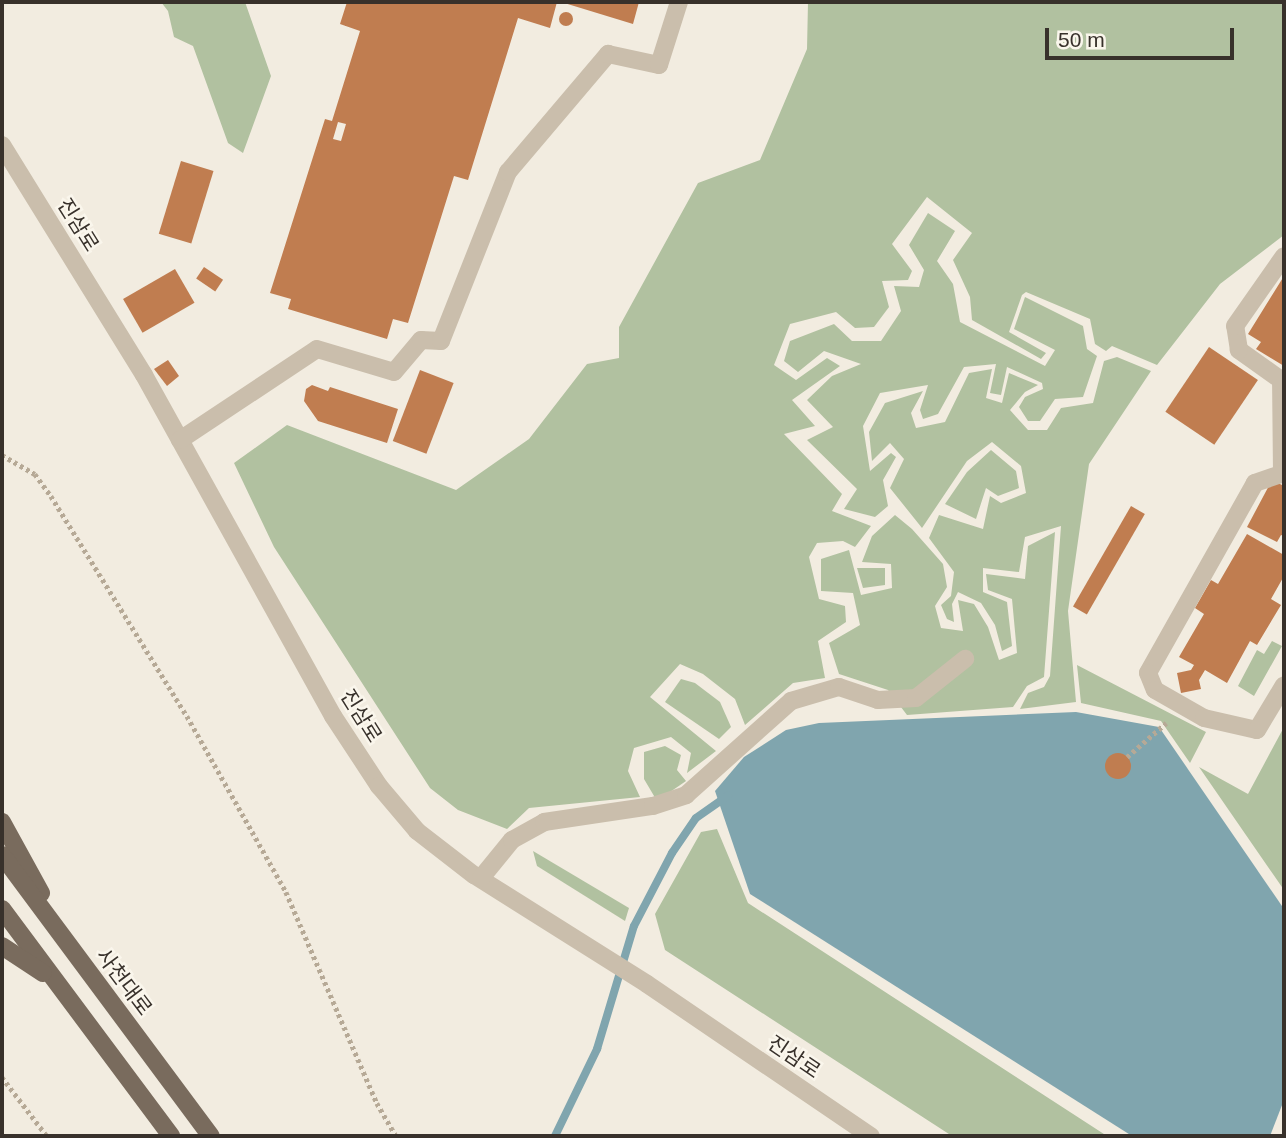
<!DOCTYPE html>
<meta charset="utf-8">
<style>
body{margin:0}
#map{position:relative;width:1286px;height:1138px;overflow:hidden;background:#f2ece0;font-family:Helvetica,"Noto Sans KR",sans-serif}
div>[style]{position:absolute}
.green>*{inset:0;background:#b1c1a0}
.water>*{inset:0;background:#80a5ae}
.stream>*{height:8px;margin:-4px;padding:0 4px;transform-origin:4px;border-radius:4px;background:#80a5ae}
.building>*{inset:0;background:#c07d50;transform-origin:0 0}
.round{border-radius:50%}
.path>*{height:4.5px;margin-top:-2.25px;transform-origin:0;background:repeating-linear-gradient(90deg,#b6a996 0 3.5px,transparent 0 7px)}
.minor>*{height:18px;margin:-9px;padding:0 9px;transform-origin:9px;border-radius:9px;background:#cabeac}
.major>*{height:18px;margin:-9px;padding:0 9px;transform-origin:9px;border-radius:9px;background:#796b5d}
span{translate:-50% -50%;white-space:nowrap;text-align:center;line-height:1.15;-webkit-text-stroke:5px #faf6ec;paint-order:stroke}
.street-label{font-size:21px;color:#38312b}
.frame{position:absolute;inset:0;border:4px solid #38312b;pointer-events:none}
.scale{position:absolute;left:1045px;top:28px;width:189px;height:32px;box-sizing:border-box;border:4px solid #38312b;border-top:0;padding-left:9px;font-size:21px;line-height:24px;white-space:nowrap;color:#38312b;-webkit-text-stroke:5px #faf6ec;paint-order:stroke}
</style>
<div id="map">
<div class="green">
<i style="clip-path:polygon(161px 2px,245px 2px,271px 76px,243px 153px,228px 143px,193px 46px,174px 37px,168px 11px)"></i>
<i style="clip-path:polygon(808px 2px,1284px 2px,1284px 235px,1220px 284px,1157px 365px,1112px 346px,1106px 351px,1095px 344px,1090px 319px,1026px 292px,1022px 295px,1009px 332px,1046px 353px,1041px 359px,972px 320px,970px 297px,953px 260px,972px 233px,927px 197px,892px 244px,912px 271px,908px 280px,882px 281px,889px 307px,874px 327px,855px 328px,836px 312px,790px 324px,774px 365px,796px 380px,827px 358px,840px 366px,792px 400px,815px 426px,784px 434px,842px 494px,832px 511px,871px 526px,855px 547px,843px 541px,817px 543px,809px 557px,819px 599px,845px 606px,846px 622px,818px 641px,825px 678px,793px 683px,745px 725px,735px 699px,703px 674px,680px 664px,650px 697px,716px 751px,687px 773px,691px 753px,671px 737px,634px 748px,628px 771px,640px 797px,529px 808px,507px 829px,458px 810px,430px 788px,274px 547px,234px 463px,287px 425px,456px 490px,529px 439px,587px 364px,619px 358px,619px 327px,698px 183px,760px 160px,807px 49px)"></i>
<i style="clip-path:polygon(928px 213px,955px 231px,937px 261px,953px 284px,960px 322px,1045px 366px,1055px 350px,1014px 329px,1025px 297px,1083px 326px,1087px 349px,1097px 356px,1083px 397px,1055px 399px,1040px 421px,1028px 421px,1019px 407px,1025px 397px,1043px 389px,1042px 383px,1007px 367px,1001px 395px,990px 393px,996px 364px,964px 367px,938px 414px,923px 419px,920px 410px,928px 385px,880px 393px,863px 426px,870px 471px,891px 453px,896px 457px,883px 480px,888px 506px,875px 517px,844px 509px,857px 489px,807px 440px,833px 427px,807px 400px,832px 376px,861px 364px,824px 351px,798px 372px,784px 361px,790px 341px,834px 324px,852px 341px,881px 341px,901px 311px,894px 286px,919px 287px,924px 270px,909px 245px)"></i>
<i style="clip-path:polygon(1117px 357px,1151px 371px,1089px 464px,1068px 611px,1076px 702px,1020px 709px,1028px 693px,1044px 687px,1050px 676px,1061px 526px,1025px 537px,1019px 572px,983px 568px,983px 592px,1007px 602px,1012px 646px,1002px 651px,995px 625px,981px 603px,958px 592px,952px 604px,954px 622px,947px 619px,941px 605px,951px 596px,954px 572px,929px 538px,939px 515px,983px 529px,990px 496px,1001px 503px,1026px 493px,1021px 466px,992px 442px,967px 461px,922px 528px,890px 488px,904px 459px,890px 443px,872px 461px,869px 432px,885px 403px,923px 391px,911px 413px,916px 428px,945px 422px,969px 373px,992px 369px,986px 398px,1002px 403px,1009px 373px,1038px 385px,1025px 392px,1010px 410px,1028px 430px,1047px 430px,1061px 408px,1093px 403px,1104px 361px)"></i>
<i style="clip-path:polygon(991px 450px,1016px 471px,1019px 488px,998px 496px,986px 488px,976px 519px,945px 504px,967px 472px)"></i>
<i style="clip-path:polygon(895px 515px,912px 529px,943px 564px,947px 587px,935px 606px,941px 628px,963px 631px,958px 600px,974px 604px,988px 627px,999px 660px,1017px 653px,1012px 599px,988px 590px,986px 574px,1025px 579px,1028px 546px,1055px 532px,1044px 677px,1027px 686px,1013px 707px,907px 715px,888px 690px,839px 674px,829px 643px,860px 625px,853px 593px,821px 591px,821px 559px,849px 550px,861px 595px,892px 588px,891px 564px,862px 562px,872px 536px)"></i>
<i style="clip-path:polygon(857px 568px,885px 568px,885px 585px,863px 588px)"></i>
<i style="clip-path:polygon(1272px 641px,1282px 646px,1254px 696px,1238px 686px,1257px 650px,1264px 654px)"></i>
<i style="clip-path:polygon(1077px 665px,1206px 732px,1190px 763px,1161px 721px,1081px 703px)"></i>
<i style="clip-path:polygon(681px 679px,695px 683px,720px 702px,731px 727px,719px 739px,665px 702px)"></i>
<i style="clip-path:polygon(1284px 727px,1284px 890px,1199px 767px,1248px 794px)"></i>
<i style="clip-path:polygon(665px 746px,681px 755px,677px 770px,686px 781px,657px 801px,644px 779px,644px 752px)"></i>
<i style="clip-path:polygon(717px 829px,748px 903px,1107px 1136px,952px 1136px,665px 950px,655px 914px,701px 832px)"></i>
<i style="clip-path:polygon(533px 851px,629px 908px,625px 921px,537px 866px)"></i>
</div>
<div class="water">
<i style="clip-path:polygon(1076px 712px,1159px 727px,1284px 909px,1284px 1100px,1270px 1136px,1132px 1136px,750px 894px,715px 791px,744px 757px,786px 730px,819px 723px)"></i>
</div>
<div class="stream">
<i style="left:555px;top:1136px;width:97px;rotate:-64.2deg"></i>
<i style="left:597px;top:1049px;width:128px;rotate:-73.3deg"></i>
<i style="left:634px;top:926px;width:82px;rotate:-62.5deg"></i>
<i style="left:672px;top:853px;width:42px;rotate:-55.6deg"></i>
<i style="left:696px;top:818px;width:39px;rotate:-35deg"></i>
</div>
<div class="building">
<i style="clip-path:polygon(evenodd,347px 2px,557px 2px,550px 28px,518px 18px,468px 180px,454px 176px,408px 323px,393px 319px,387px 339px,288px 309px,291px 299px,270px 293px,325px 119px,332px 121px,360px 31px,340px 24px,347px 2px,338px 122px,346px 124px,341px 141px,333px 139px,338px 122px)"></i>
<i style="clip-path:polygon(561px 2px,639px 2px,633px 24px)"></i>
<i class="round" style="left:559px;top:12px;width:14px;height:14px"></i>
<i style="left:181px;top:161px;width:34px;height:76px;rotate:17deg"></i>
<i style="left:204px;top:267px;width:23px;height:14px;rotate:34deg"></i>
<i style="left:175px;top:269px;width:39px;height:60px;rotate:60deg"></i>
<i style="clip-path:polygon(1284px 276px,1284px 366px,1256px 349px,1261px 342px,1248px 334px)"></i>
<i style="left:1209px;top:347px;width:59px;height:78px;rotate:34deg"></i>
<i style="clip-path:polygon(168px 360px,179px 376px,167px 386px,154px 369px)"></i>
<i style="left:420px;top:370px;width:36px;height:76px;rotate:21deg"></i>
<i style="clip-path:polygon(312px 385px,328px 391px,330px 387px,398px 409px,387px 443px,318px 421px,304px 401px,306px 389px)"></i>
<i style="clip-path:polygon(1272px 480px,1284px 486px,1284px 536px,1281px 535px,1277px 542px,1247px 527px)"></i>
<i style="left:1131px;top:506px;width:16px;height:116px;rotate:30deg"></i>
<i style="clip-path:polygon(1247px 534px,1284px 555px,1284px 576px,1271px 599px,1281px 605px,1257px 645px,1250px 641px,1227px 683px,1205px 670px,1199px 680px,1201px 689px,1181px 693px,1177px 673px,1191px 670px,1194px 665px,1179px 657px,1204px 614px,1195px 608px,1211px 580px,1218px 584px)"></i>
<i class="round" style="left:1105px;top:753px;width:26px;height:26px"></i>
</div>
<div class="path">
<i style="left:2px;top:455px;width:38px;rotate:30deg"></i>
<i style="left:35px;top:474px;width:27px;rotate:54deg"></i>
<i style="left:51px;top:496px;width:259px;rotate:58.3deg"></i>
<i style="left:187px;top:716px;width:202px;rotate:60.6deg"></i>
<i style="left:286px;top:892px;width:230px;rotate:66.7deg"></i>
<i style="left:377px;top:1103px;width:38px;rotate:60deg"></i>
<i style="left:1127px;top:757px;width:52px;rotate:-41.1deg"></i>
<i style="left:2px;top:1077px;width:74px;rotate:52.7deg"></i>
</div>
<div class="minor">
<i style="left:2px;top:145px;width:270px;rotate:58.3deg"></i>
<i style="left:144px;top:375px;width:390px;rotate:61deg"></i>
<i style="left:333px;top:716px;width:84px;rotate:56.7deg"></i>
<i style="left:379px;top:786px;width:59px;rotate:49.8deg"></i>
<i style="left:417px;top:831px;width:72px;rotate:37.7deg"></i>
<i style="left:474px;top:875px;width:204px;rotate:32.2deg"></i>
<i style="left:647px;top:984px;width:271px;rotate:34.2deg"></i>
<i style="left:180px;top:440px;width:164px;rotate:-33.6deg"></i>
<i style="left:317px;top:349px;width:80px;rotate:16.6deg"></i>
<i style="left:394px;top:372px;width:42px;rotate:-49.8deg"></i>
<i style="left:421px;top:340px;width:20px;rotate:3deg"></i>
<i style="left:441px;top:341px;width:182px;rotate:-68.4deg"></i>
<i style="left:508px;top:172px;width:155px;rotate:-49.7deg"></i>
<i style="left:608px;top:54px;width:52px;rotate:12.2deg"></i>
<i style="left:659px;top:65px;width:66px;rotate:-72.4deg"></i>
<i style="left:1282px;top:472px;width:92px;rotate:-90.6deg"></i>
<i style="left:1281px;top:380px;width:52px;rotate:-144.5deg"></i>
<i style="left:1239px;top:350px;width:24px;rotate:-99deg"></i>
<i style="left:1235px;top:326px;width:85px;rotate:-55deg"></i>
<i style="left:1284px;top:473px;width:31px;rotate:161deg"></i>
<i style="left:1255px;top:483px;width:218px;rotate:119.4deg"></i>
<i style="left:1148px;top:673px;width:18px;rotate:68deg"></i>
<i style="left:1155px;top:690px;width:56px;rotate:29.7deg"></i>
<i style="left:1204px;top:718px;width:54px;rotate:12.8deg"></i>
<i style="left:1257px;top:730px;width:52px;rotate:-59deg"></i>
<i style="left:481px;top:878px;width:49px;rotate:-50.8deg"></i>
<i style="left:512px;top:840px;width:37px;rotate:-29deg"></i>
<i style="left:544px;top:822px;width:110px;rotate:-8.4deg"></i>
<i style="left:653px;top:806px;width:35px;rotate:-18deg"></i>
<i style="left:686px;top:795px;width:141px;rotate:-41.8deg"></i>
<i style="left:791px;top:701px;width:50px;rotate:-16.3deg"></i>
<i style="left:839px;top:687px;width:41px;rotate:18.4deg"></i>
<i style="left:878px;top:700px;width:38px;rotate:-3deg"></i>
<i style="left:916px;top:698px;width:63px;rotate:-38.5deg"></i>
</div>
<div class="major">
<i style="left:2px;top:822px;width:81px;rotate:61.2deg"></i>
<i style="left:2px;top:855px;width:350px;rotate:53.4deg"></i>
<i style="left:2px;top:909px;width:283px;rotate:53.3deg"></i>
<i style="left:2px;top:946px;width:49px;rotate:33.4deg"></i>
</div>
<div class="street-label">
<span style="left:78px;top:225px;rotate:58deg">진삼로</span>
<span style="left:361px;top:716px;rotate:58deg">진삼로</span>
<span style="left:124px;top:982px;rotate:53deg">사천대로</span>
<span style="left:794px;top:1057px;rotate:34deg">진삼로</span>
</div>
<div class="frame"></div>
<div class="scale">50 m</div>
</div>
